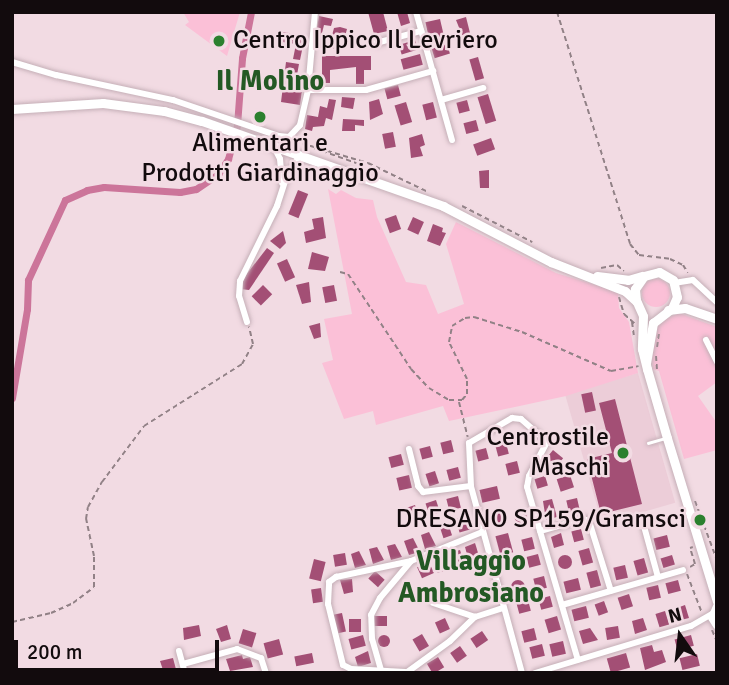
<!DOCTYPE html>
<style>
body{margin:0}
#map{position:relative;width:729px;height:685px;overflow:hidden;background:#f2dbe3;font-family:Signika,sans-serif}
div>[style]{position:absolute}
.built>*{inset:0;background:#eccdd8;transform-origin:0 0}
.green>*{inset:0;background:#fbc0d7}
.round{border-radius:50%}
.canal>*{height:7px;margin:-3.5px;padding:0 3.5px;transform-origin:3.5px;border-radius:3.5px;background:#cc759a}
.building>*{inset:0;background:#a34f75;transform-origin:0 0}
.path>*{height:2px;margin-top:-1px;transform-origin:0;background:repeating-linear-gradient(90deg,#918186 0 5px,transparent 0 8.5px)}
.roads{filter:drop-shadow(0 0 2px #c5afb7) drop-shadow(0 0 2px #c5afb7)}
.lane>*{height:2.5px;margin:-1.25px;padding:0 1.25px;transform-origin:1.25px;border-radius:1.25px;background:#fff}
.street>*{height:6px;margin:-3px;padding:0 3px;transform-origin:3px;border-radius:3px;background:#fff}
.secondary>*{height:9px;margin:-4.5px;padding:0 4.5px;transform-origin:4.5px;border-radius:4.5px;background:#fff}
.dots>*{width:19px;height:19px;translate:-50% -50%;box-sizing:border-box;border:4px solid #f2dbe3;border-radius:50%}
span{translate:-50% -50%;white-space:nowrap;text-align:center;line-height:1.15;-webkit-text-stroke:5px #f2dbe3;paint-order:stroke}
.poi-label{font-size:26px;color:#120b0d}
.left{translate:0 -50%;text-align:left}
.right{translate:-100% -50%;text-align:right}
.neighbourhood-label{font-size:28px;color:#235924;font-weight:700}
.frame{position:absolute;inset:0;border:14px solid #120b0d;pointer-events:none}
.north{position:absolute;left:645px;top:601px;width:70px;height:70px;-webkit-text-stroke:5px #f2dbe3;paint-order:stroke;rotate:346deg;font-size:19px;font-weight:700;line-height:28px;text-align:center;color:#120b0d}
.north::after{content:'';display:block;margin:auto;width:24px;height:32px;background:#120b0d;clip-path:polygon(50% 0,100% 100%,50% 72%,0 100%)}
.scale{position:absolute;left:14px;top:640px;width:205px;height:32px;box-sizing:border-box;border:4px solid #120b0d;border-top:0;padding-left:9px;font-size:21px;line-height:24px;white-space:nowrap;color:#120b0d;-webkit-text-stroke:5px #f2dbe3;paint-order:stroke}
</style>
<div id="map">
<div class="built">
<i style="left:638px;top:373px;width:135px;height:76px;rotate:74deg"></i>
</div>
<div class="green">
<i style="clip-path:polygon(183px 12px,240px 12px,227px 56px,185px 25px,189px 22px)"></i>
<i style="clip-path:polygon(328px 189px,336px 194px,341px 190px,356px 198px,373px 200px,377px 217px,406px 282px,426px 285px,438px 314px,464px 304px,446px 244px,456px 222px,556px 273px,618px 292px,619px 308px,629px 322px,638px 373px,566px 396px,449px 421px,443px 406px,376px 425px,373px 411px,344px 419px,322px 363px,333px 360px,324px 319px,352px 314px)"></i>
<i class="round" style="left:642px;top:279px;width:28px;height:28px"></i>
<i style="clip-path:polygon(679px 313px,717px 327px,717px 382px,698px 396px,717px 423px,717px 450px,684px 459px,659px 371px,653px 369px,652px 360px,657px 323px)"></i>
</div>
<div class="canal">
<i style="left:12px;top:398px;width:90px;rotate:-80.4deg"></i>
<i style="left:27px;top:309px;width:29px;rotate:-88deg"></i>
<i style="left:28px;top:280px;width:88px;rotate:-65.2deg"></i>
<i style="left:65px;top:200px;width:24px;rotate:-24deg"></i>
<i style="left:87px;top:190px;width:17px;rotate:-10deg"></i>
<i style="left:104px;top:187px;width:76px;rotate:3.8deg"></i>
<i style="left:180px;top:192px;width:16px;rotate:-11deg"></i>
<i style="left:196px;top:189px;width:27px;rotate:-34deg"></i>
<i style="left:218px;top:174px;width:18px;rotate:-56deg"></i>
<i style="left:228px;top:159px;width:35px;rotate:-75deg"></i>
<i style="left:237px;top:125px;width:67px;rotate:-85.7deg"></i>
<i style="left:242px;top:58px;width:47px;rotate:-78.9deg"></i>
</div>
<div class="building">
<i style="clip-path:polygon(368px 12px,383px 12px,388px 31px,374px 34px)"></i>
<i style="clip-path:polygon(397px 12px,407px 12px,410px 23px,401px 26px)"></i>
<i style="clip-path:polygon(319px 16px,333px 19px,331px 26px,324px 25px,322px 33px,326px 34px,323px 49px,314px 46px)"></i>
<i style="clip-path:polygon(466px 17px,470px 33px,462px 35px,456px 20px)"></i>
<i style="left:440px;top:19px;width:18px;height:15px;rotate:77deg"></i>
<i style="clip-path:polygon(340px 27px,347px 29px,344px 40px,338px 39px,336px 49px,329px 47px,334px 28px)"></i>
<i style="clip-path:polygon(278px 31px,305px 36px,300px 60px,293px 59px,296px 44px,276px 41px)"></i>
<i style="left:415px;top:40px;width:10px;height:17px;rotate:73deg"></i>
<i style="left:447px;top:44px;width:10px;height:16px;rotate:73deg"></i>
<i style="left:420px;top:54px;width:11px;height:20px;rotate:75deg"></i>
<i style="clip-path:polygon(322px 56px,371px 56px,371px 70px,364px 70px,364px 84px,356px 84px,356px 67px,330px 70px,330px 83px,322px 83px)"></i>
<i style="left:478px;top:57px;width:22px;height:9px;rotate:74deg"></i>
<i style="clip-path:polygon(286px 62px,299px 64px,297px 75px,304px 76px,300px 105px,281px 102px)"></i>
<i style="left:398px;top:85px;width:11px;height:14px;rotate:75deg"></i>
<i style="left:488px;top:94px;width:28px;height:11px;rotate:73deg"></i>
<i style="clip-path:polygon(342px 97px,355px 98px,353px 109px,341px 107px)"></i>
<i style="clip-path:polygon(329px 99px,336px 100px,332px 120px,326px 118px,324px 126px,313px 127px,312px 131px,305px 129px,307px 115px,318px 117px,320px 106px,327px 108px)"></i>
<i style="clip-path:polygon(379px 99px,383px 114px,370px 120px,369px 102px)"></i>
<i style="left:467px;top:100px;width:11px;height:11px;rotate:75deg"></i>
<i style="left:406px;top:102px;width:21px;height:12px;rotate:73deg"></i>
<i style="left:433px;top:102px;width:16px;height:11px;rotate:76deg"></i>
<i style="clip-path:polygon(343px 119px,364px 120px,364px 126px,355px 125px,355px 131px,342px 131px)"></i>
<i style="left:476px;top:120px;width:11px;height:13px;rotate:75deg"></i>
<i style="left:393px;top:132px;width:15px;height:11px;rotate:79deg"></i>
<i style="clip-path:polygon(422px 134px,425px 145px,420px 147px,423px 156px,411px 158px,409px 138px)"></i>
<i style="left:491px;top:138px;width:12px;height:19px;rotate:70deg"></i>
<i style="clip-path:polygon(489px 170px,489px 188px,480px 188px,479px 171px)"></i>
<i style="left:298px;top:190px;width:11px;height:26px;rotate:22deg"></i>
<i style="left:396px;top:215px;width:15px;height:12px;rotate:70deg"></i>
<i style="clip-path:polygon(323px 217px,326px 238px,306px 243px,304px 232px,314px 229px,312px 219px)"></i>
<i style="left:413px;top:217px;width:12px;height:14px;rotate:24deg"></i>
<i style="clip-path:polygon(433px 224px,443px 228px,442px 232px,446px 233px,440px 246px,427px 241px)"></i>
<i style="clip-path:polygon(283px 231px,286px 243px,280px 249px,270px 241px)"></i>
<i style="clip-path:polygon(267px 248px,274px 253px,249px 290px,240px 289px,242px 280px)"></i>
<i style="clip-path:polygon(312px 252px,329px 257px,325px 271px,308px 269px)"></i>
<i style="left:287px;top:259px;width:20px;height:11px;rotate:66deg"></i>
<i style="clip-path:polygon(309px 282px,311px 302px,302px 304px,296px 285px)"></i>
<i style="left:263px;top:285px;width:13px;height:16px;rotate:45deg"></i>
<i style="left:334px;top:285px;width:16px;height:12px;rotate:79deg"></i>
<i style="clip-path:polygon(320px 323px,321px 337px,314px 339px,309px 326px)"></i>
<i style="left:592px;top:392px;width:19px;height:11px;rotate:78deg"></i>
<i style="clip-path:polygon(615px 399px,642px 504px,601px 514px,587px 459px,612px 453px,599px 403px)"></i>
<i style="left:451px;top:440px;width:12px;height:11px;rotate:76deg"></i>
<i style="left:506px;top:443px;width:11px;height:11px;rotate:75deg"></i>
<i style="left:430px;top:446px;width:11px;height:11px;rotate:75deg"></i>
<i style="left:486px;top:448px;width:11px;height:11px;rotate:75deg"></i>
<i style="left:553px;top:450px;width:13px;height:11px;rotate:39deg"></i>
<i style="left:401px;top:454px;width:11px;height:13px;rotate:75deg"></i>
<i style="left:517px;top:461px;width:12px;height:12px;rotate:76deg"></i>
<i style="left:458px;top:467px;width:11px;height:12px;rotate:75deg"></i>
<i style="left:435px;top:471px;width:13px;height:10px;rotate:72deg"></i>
<i style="left:409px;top:475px;width:13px;height:13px;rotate:77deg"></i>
<i style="left:570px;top:475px;width:13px;height:14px;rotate:72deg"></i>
<i style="left:545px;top:476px;width:10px;height:11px;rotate:73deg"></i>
<i style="left:497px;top:486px;width:13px;height:18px;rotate:77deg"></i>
<i style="left:458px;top:496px;width:12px;height:12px;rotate:76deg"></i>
<i style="left:577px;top:498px;width:13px;height:11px;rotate:77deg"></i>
<i style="clip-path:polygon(552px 499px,557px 517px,546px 520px,543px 501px)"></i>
<i style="left:436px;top:500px;width:13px;height:11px;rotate:72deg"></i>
<i style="left:415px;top:505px;width:13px;height:11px;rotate:72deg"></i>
<i style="left:502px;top:509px;width:12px;height:12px;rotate:70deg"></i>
<i style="left:526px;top:514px;width:11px;height:12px;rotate:75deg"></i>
<i style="left:660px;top:514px;width:11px;height:11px;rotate:75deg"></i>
<i style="left:466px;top:516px;width:14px;height:11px;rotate:73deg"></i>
<i style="left:448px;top:523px;width:13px;height:9px;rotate:72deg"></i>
<i style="left:581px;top:529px;width:11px;height:10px;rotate:75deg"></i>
<i style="clip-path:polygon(429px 532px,436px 546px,425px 549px,421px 535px)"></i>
<i style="left:508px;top:533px;width:20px;height:13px;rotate:75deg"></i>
<i style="clip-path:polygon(561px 533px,564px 545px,554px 548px,551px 537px)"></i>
<i style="left:667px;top:535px;width:12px;height:14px;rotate:76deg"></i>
<i style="left:532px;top:537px;width:12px;height:11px;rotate:76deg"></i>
<i style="clip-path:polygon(413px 538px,420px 552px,409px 555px,404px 541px)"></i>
<i style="clip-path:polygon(475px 543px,479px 556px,468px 558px,465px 547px)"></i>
<i style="clip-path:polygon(395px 544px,402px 557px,391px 560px,387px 546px)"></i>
<i style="clip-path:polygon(377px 547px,384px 560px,373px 564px,369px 549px)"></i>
<i style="left:589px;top:548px;width:15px;height:11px;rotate:74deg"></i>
<i style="left:460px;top:550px;width:14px;height:13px;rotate:73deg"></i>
<i style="clip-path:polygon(359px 551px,366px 565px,355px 568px,351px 554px)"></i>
<i style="left:345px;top:553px;width:12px;height:12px;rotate:81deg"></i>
<i style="left:538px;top:554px;width:11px;height:12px;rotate:75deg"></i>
<i style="left:445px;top:555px;width:15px;height:12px;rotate:74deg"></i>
<i style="left:672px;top:555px;width:10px;height:12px;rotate:73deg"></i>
<i class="round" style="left:558px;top:555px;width:14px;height:14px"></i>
<i style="left:644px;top:558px;width:15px;height:11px;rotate:74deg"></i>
<i style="left:314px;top:559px;width:12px;height:20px;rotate:14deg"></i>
<i style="left:429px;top:562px;width:12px;height:13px;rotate:66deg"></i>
<i style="left:625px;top:565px;width:13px;height:12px;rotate:77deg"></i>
<i style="left:597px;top:570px;width:16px;height:11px;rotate:75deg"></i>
<i style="left:375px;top:571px;width:13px;height:10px;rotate:42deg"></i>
<i style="left:544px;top:576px;width:12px;height:11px;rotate:76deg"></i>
<i style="left:578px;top:578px;width:12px;height:15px;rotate:76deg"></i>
<i style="clip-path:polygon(352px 579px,353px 592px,344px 594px,340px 580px)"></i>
<i style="left:678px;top:580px;width:11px;height:13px;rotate:75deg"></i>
<i class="round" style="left:511px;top:580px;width:14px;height:14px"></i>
<i style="left:658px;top:585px;width:13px;height:12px;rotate:77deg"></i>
<i style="left:321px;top:588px;width:14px;height:10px;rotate:82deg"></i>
<i style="left:491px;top:589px;width:10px;height:14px;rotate:73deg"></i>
<i style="left:629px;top:594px;width:13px;height:12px;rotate:72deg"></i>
<i style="left:550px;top:596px;width:11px;height:12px;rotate:75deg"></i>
<i style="left:528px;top:600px;width:11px;height:12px;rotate:75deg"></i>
<i style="left:604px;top:601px;width:12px;height:10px;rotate:70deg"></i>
<i style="clip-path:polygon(685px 605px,689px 618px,677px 621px,674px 609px)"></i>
<i style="left:586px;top:606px;width:12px;height:15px;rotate:76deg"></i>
<i style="left:665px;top:611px;width:14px;height:10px;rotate:73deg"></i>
<i style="left:342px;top:613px;width:19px;height:9px;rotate:78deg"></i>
<i style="left:374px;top:616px;width:13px;height:10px"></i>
<i style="left:557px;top:616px;width:14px;height:13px;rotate:73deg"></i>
<i style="left:445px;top:618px;width:12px;height:11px;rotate:66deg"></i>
<i style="clip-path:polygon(643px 618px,647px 630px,635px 634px,632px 621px)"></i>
<i style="left:349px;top:619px;width:12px;height:13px"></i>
<i style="clip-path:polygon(199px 625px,201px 636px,184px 640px,183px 628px)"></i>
<i style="clip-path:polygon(227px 625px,231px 639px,221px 642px,216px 629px)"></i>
<i style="left:618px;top:626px;width:12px;height:13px;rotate:81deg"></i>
<i style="left:534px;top:628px;width:12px;height:13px;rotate:76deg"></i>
<i style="clip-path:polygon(590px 628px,598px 640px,583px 644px,579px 631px)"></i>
<i style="left:243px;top:629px;width:14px;height:15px;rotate:17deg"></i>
<i style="left:482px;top:631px;width:11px;height:14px;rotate:56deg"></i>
<i style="left:422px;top:634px;width:14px;height:11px;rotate:60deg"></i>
<i class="round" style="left:378px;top:635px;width:12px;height:12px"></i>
<i style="left:363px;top:635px;width:11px;height:15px;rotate:75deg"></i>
<i style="left:691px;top:635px;width:11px;height:17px;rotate:75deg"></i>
<i style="left:279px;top:639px;width:16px;height:16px;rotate:75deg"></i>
<i style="left:563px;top:641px;width:13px;height:14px;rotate:77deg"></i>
<i style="left:542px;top:644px;width:12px;height:13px;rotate:76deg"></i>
<i style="clip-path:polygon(652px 645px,654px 652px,662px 650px,666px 662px,645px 670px,640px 648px)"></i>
<i style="left:460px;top:646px;width:12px;height:12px;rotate:55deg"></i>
<i style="clip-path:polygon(368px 651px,371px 663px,358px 667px,355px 657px)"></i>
<i style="left:312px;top:653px;width:10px;height:18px;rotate:79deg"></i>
<i style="left:626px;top:653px;width:15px;height:20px;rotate:74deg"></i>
<i style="left:697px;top:654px;width:12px;height:18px;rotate:76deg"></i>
<i style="clip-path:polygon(242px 655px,243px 659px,250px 657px,253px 667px,230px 671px,226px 659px)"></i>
<i style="left:438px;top:657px;width:12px;height:13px;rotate:59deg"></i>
<i style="clip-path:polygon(173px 658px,177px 673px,164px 673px,160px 661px)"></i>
</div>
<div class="path">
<i style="left:557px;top:12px;width:243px;rotate:72.5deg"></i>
<i style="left:630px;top:244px;width:14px;rotate:51deg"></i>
<i style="left:639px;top:255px;width:31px;rotate:7deg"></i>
<i style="left:670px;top:259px;width:14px;rotate:25deg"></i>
<i style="left:683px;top:265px;width:9px;rotate:58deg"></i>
<i style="left:294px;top:141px;width:77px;rotate:16.6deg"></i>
<i style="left:368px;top:163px;width:67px;rotate:25.8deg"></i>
<i style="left:314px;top:148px;width:45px;rotate:19.7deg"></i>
<i style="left:316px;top:170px;width:36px;rotate:23deg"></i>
<i style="left:462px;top:206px;width:79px;rotate:27.2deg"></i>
<i style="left:601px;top:268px;width:16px;rotate:-11deg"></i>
<i style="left:617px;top:265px;width:9px;rotate:41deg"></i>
<i style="left:340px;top:272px;width:8px;rotate:14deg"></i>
<i style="left:348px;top:274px;width:114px;rotate:56.4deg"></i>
<i style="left:411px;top:369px;width:26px;rotate:47deg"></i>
<i style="left:429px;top:388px;width:23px;rotate:31deg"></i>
<i style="left:449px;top:400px;width:13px"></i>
<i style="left:462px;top:400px;width:8px;rotate:-50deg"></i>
<i style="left:467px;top:394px;width:15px;rotate:-90deg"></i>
<i style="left:467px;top:379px;width:41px;rotate:-115.9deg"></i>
<i style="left:449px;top:342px;width:16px;rotate:-79deg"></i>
<i style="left:452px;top:326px;width:15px;rotate:-32deg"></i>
<i style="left:465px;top:318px;width:9px;rotate:-6deg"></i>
<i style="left:474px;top:317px;width:50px;rotate:17.4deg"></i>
<i style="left:522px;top:332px;width:97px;rotate:23.7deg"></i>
<i style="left:611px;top:371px;width:28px;rotate:-10deg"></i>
<i style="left:619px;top:297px;width:18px;rotate:74deg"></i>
<i style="left:624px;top:314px;width:15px;rotate:42deg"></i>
<i style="left:632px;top:322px;width:15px;rotate:82deg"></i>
<i style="left:657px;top:347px;width:14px;rotate:-82deg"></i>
<i style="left:656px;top:356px;width:16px;rotate:86deg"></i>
<i style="left:459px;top:402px;width:36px;rotate:76deg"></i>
<i style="left:695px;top:501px;width:63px;rotate:69.6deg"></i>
<i style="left:690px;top:567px;width:6px;rotate:-31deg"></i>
<i style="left:695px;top:564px;width:17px;rotate:-107deg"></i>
<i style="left:690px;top:548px;width:3px;rotate:-18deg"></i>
<i style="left:687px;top:574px;width:40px;rotate:69deg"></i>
<i style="left:12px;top:622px;width:40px;rotate:-13deg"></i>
<i style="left:51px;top:613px;width:24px;rotate:-24deg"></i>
<i style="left:73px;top:603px;width:26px;rotate:-37deg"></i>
<i style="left:94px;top:587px;width:31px;rotate:-90deg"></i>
<i style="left:94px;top:556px;width:38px;rotate:-102deg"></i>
<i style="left:86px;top:519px;width:12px;rotate:-81deg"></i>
<i style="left:88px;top:507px;width:29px;rotate:-61deg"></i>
<i style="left:102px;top:482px;width:70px;rotate:-53.1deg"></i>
<i style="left:144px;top:426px;width:116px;rotate:-32.3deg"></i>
<i style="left:242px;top:364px;width:23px;rotate:-61deg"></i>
<i style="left:253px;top:344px;width:18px;rotate:-103deg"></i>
<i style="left:712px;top:630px;width:13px;rotate:67deg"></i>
</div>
<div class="roads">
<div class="lane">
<i style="left:648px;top:443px;width:18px;rotate:-16deg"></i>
</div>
<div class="street">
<i style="left:416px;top:12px;width:133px;rotate:74.3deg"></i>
<i style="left:376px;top:43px;width:47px;rotate:-14.9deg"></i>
<i style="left:12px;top:62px;width:46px;rotate:16.5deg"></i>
<i style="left:56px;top:75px;width:120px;rotate:12.1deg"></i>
<i style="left:173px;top:100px;width:112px;rotate:18.8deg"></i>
<i style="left:279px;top:136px;width:10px;rotate:6deg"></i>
<i style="left:289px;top:137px;width:16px;rotate:-47deg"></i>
<i style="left:300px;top:125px;width:36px;rotate:-77deg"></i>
<i style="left:308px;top:90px;width:78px;rotate:-84.9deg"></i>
<i style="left:308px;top:90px;width:58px"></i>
<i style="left:366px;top:90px;width:70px;rotate:-15.8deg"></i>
<i style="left:441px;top:100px;width:44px;rotate:-15.9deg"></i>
<i style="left:274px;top:147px;width:13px;rotate:63deg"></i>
<i style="left:280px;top:159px;width:24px;rotate:85deg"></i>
<i style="left:674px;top:283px;width:19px;rotate:-9deg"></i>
<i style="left:693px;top:280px;width:33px;rotate:43deg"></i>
<i style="left:247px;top:322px;width:27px;rotate:-107deg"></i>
<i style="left:239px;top:296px;width:15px;rotate:-86deg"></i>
<i style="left:240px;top:281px;width:84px;rotate:-63.7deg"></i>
<i style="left:277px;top:206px;width:35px;rotate:-72deg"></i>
<i style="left:288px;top:173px;width:16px;rotate:-55deg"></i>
<i style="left:297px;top:160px;width:9px;rotate:-13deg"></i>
<i style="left:706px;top:340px;width:25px;rotate:63deg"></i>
<i style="left:409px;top:449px;width:38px;rotate:76deg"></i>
<i style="left:418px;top:486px;width:8px;rotate:50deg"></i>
<i style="left:423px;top:492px;width:48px;rotate:-7.1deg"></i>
<i style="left:642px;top:519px;width:60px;rotate:74.6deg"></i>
<i style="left:540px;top:531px;width:45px;rotate:-15.6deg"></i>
<i style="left:583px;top:519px;width:6px;rotate:18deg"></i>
<i style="left:589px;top:521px;width:73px;rotate:72.6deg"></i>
<i style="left:433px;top:603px;width:44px;rotate:18.4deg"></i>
<i style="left:562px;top:605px;width:126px;rotate:-16.1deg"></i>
<i style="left:179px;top:651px;width:23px;rotate:75deg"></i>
<i style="left:183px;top:664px;width:56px;rotate:-15.5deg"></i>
<i style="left:237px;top:649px;width:26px;rotate:21deg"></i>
<i style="left:261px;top:658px;width:16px;rotate:72deg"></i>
<i style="left:381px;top:670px;width:32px;rotate:-106deg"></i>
<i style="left:372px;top:639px;width:24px;rotate:-92deg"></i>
<i style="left:371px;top:615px;width:19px;rotate:-62deg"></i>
<i style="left:380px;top:598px;width:48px;rotate:-50deg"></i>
<i style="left:405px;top:672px;width:54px;rotate:-176.8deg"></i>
<i style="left:351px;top:669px;width:9px;rotate:-153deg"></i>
<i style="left:343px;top:665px;width:63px;rotate:-103.8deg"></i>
<i style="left:328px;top:604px;width:22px;rotate:-87deg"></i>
<i style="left:329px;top:582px;width:9px;rotate:-36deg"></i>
<i style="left:336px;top:577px;width:77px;rotate:-12deg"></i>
<i style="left:411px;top:561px;width:77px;rotate:-22.2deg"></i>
<i style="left:406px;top:673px;width:54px;rotate:-36deg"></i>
<i style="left:450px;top:641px;width:35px;rotate:-44deg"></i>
<i style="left:475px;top:617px;width:29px;rotate:-18deg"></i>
<i style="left:522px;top:673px;width:194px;rotate:-105.3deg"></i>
<i style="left:471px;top:486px;width:43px;rotate:-92.7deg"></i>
<i style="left:469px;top:443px;width:50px;rotate:-30.2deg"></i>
<i style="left:512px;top:418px;width:9px;rotate:6deg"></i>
<i style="left:521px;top:419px;width:35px;rotate:41deg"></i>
<i style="left:547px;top:442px;width:38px;rotate:118deg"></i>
<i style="left:529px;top:476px;width:11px;rotate:100deg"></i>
<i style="left:527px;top:487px;width:180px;rotate:73.6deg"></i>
<i style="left:535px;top:673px;width:163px;rotate:-16.8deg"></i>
<i style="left:691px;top:626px;width:24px;rotate:-30deg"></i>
</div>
<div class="secondary">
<i style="left:12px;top:109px;width:91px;rotate:-3.8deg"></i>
<i style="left:103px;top:103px;width:62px;rotate:7.5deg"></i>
<i style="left:164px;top:111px;width:39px;rotate:15deg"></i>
<i style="left:202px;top:121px;width:256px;rotate:19.4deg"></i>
<i style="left:443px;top:206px;width:122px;rotate:27.4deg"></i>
<i style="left:551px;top:262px;width:79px;rotate:21.4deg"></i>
<i style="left:625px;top:291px;width:15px;rotate:42deg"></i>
<i style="left:597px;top:276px;width:31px;rotate:7deg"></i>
<i style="left:628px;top:280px;width:15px;rotate:-16deg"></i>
<i style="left:668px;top:310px;width:17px;rotate:-7deg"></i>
<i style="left:685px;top:308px;width:34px;rotate:19deg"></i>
<i style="left:646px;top:363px;width:41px;rotate:-80.1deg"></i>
<i style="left:653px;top:323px;width:24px;rotate:-38deg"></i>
<i style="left:672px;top:308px;width:12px;rotate:-66deg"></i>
<i style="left:677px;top:297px;width:17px;rotate:-103deg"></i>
<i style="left:673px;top:280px;width:16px;rotate:-150deg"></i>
<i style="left:659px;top:272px;width:16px;rotate:165deg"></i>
<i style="left:644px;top:276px;width:16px;rotate:125deg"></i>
<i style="left:635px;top:289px;width:11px;rotate:85deg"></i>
<i style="left:636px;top:300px;width:17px;rotate:66deg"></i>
<i style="left:643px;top:316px;width:33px;rotate:92deg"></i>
<i style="left:642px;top:349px;width:21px;rotate:76deg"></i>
<i style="left:647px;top:369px;width:72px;rotate:73.8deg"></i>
<i style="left:667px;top:438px;width:171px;rotate:73deg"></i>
<i style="left:717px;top:606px;width:12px;rotate:114deg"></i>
<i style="left:712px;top:617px;width:9px;rotate:58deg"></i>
</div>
</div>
<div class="dots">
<i style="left:219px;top:41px;background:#2b802e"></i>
<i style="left:260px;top:117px;background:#2b802e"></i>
<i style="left:623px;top:453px;background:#2b802e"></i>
<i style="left:700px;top:520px;background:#2b802e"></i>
</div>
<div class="poi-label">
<span class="left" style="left:233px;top:41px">Centro Ippico Il Levriero</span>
<span style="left:260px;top:159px">Alimentari e<br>Prodotti Giardinaggio</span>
<span class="right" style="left:609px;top:453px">Centrostile<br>Maschi</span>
<span class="right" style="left:686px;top:520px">DRESANO SP159/Gramsci</span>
</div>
<div class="neighbourhood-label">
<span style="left:270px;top:81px">Il Molino</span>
<span style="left:471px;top:577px">Villaggio<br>Ambrosiano</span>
</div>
<div class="frame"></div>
<div class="north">N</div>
<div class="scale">200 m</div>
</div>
